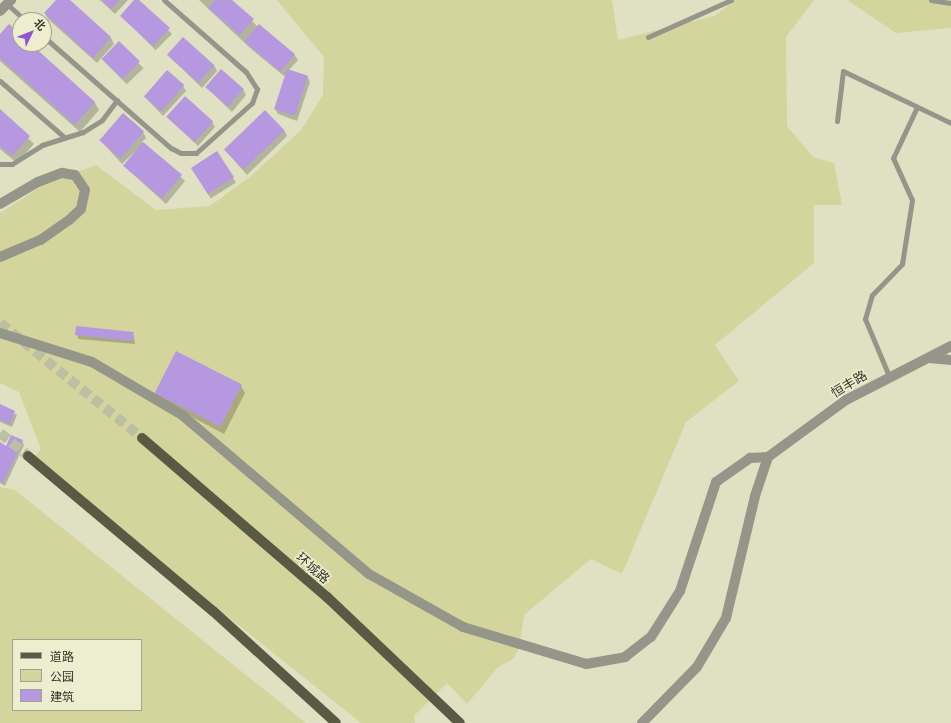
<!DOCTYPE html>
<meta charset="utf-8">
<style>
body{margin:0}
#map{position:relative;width:951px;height:723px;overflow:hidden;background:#dfe1c2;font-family:Barlow,"Noto Sans SC",sans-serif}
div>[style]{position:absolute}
.green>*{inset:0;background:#d3d59d}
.shadow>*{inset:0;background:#0003;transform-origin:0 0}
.building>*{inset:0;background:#b598df;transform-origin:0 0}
.primary-tunnel>*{height:10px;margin-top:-5px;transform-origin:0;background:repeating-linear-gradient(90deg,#bdbfa3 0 10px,transparent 0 15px)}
.lane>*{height:5px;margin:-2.5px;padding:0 2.5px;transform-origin:2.5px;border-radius:2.5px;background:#959689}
.street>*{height:10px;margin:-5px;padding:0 5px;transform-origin:5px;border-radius:5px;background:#959689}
.primary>*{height:10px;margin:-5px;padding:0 5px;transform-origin:5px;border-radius:5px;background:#5a5a44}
span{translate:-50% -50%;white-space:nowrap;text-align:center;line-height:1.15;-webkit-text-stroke:3px #edeecf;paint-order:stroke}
.street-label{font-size:13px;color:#353529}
.legend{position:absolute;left:12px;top:639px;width:130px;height:72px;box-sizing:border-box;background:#edeecf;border:1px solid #a3a48d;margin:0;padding:5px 7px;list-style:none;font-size:12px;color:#353529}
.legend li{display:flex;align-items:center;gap:8px;height:20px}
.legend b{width:20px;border:1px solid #a3a48d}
.north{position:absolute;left:12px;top:12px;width:40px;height:40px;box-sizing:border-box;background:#edeecf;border:1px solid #a3a48d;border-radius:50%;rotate:47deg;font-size:11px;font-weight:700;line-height:16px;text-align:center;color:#353529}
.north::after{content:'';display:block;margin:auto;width:14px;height:18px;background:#8f56ce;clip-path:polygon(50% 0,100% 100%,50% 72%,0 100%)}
</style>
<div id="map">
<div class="green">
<i style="clip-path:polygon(277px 0,612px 0,618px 40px,714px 16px,736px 0,814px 0,786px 37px,787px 126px,813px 157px,834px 163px,842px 205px,814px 205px,814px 263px,715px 345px,739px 381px,686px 422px,622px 574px,591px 559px,524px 615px,519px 649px,513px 659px,498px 667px,467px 704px,447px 683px,414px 716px,415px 723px,361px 723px,31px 459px,41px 449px,19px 392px,0 383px,0 213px,45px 184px,96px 165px,156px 210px,210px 206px,251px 176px,301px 130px,323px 95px,324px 57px)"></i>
<i style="clip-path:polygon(847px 0,951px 0,951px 28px,896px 33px)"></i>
<i style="clip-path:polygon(evenodd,0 487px,15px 490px,306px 723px,0 723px,0 487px,13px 640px,141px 640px,141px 710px,13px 710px,13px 640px)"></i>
</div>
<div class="shadow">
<i style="clip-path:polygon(57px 0,68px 0,111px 38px,114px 44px,97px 63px,48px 19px,45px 13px)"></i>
<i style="clip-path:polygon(100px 0,128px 0,115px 14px)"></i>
<i style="left:138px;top:0;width:48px;height:23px;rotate:45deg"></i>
<i style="clip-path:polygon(199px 0,231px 0,257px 26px,294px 54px,298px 60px,289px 70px,307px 76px,310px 82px,297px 121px,278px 114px,275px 109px,287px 73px,284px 76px,249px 47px)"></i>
<i style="clip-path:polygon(0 35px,20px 36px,20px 44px,29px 44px,95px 103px,99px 110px,80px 132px,0 61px)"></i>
<i style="left:119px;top:43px;width:35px;height:23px;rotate:46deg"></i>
<i style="clip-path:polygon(168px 55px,214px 65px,217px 71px,202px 88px)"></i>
<i style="clip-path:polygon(183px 86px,186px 91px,163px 116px,144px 96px)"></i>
<i style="clip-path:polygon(206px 87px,243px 89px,246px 95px,232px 112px)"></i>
<i style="clip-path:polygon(0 111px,34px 144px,17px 163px,0 149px)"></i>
<i style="clip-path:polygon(168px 117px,212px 122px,215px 127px,198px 146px)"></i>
<i style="clip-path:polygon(284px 130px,287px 136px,247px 175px,225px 150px)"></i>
<i style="clip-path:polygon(143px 132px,146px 138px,142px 142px,185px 181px,166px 204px,124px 166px,143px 144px,122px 164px,100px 140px)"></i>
<i style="left:217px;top:152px;width:36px;height:30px;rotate:58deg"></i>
<i style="clip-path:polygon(77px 327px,133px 333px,135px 344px,78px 339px)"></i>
<i style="clip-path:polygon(241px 386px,245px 393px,224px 434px,160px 400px,155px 393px)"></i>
<i style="clip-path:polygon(0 406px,17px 415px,12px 427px,0 422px)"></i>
<i style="clip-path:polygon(22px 441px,24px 445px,5px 486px,0 483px,0 444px,7px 447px)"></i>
</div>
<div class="building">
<i style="clip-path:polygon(56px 0,70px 0,111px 37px,93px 58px,44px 13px)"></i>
<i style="clip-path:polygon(102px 0,119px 0,111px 9px)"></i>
<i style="clip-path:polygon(134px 0,139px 0,170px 28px,153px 46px,120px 16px)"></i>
<i style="clip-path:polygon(215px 0,232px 0,254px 19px,240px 35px,208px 8px)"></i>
<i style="clip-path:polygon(9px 24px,20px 34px,20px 44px,31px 44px,95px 102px,75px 125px,0 58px,0 34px)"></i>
<i style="left:259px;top:24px;width:47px;height:23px;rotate:40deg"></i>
<i style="left:183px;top:37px;width:42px;height:24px;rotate:42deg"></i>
<i style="left:119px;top:41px;width:29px;height:25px;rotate:44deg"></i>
<i style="left:221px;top:69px;width:30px;height:24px;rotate:41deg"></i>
<i style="left:287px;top:69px;width:22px;height:42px;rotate:18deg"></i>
<i style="left:167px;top:70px;width:23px;height:35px;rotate:41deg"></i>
<i style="left:185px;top:96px;width:38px;height:28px;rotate:42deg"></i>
<i style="clip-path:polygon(0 109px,30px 136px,12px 156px,0 146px)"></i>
<i style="left:265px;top:110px;width:28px;height:57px;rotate:46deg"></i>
<i style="left:123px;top:113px;width:28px;height:36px;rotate:41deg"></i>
<i style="left:143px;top:142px;width:51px;height:31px;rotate:40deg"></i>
<i style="left:217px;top:151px;width:31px;height:31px;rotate:57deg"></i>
<i style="left:76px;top:326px;width:58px;height:9px;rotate:6deg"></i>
<i style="left:176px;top:351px;width:74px;height:47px;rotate:27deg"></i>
<i style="clip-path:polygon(0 404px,15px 411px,10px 424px,0 420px)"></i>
<i style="clip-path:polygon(11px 435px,23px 440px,3px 483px,0 481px,0 459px,4px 450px,0 458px,0 442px,6px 446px)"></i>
</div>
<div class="primary-tunnel">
<i style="left:0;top:323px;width:183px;rotate:39deg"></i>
<i style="left:0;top:433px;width:36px;rotate:39deg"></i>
</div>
<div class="lane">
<i style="left:931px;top:0;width:20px;rotate:9deg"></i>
<i style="left:7px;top:4px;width:24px;rotate:42deg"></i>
<i style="left:44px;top:37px;width:169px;rotate:41.2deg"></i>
<i style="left:171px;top:148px;width:11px;rotate:27deg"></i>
<i style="left:181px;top:153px;width:15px"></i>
<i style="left:196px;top:153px;width:75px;rotate:-41.8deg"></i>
<i style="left:252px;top:103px;width:15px;rotate:-70deg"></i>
<i style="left:257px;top:89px;width:20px;rotate:-123deg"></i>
<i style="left:246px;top:72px;width:109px;rotate:-138.7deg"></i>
<i style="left:648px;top:37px;width:91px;rotate:-24deg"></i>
<i style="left:0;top:81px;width:85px;rotate:41.2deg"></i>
<i style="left:837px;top:121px;width:50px;rotate:-83.2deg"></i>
<i style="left:843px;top:71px;width:120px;rotate:25.7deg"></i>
<i style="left:0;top:164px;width:12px"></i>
<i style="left:12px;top:164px;width:36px;rotate:-32deg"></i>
<i style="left:42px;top:145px;width:43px;rotate:-17.6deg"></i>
<i style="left:83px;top:132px;width:22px;rotate:-32deg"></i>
<i style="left:102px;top:120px;width:25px;rotate:-53deg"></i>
<i style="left:889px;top:376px;width:62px;rotate:-112.8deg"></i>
<i style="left:865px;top:319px;width:25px;rotate:-74deg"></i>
<i style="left:872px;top:295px;width:43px;rotate:-45.9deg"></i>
<i style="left:902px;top:264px;width:65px;rotate:-81.1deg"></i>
<i style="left:912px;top:200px;width:46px;rotate:-114.3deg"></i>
<i style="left:893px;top:158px;width:56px;rotate:-64.8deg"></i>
</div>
<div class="street">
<i style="left:0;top:11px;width:16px;rotate:-45deg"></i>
<i style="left:0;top:204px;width:44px;rotate:-30.1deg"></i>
<i style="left:38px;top:182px;width:26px;rotate:-21deg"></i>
<i style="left:62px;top:173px;width:13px;rotate:9deg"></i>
<i style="left:75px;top:175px;width:18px;rotate:56deg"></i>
<i style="left:85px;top:190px;width:19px;rotate:102deg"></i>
<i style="left:81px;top:209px;width:16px;rotate:137deg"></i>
<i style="left:69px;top:220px;width:35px;rotate:145deg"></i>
<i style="left:40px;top:240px;width:43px;rotate:157deg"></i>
<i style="left:0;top:333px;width:96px;rotate:17.5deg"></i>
<i style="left:92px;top:362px;width:104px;rotate:30.5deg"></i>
<i style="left:182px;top:415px;width:245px;rotate:40.4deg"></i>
<i style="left:369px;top:574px;width:108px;rotate:29.4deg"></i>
<i style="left:463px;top:627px;width:128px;rotate:16.7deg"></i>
<i style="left:586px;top:664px;width:40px;rotate:-10deg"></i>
<i style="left:625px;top:657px;width:33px;rotate:-38deg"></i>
<i style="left:651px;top:637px;width:54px;rotate:-57.8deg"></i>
<i style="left:680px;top:591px;width:115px;rotate:-71.7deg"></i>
<i style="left:716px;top:482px;width:42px;rotate:-35.2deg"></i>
<i style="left:750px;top:458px;width:18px;rotate:-3deg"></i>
<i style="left:929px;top:358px;width:22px;rotate:5deg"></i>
<i style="left:768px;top:457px;width:97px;rotate:-36.2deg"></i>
<i style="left:846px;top:400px;width:118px;rotate:-27.2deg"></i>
<i style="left:642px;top:723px;width:78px;rotate:-45.5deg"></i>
<i style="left:697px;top:667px;width:57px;rotate:-59.4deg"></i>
<i style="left:726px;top:618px;width:125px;rotate:-76.6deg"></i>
<i style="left:755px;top:496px;width:41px;rotate:-71.6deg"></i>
</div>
<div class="primary">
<i style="left:142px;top:438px;width:244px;rotate:40.7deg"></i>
<i style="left:327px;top:597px;width:183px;rotate:43.5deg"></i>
<i style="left:28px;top:456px;width:241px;rotate:40deg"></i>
<i style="left:213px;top:611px;width:166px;rotate:42.3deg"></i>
</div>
<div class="street-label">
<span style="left:849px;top:384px;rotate:-31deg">恒丰路</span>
<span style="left:313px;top:568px;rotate:41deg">环城路</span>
</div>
<ul class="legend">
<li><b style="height:5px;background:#5a5a44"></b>道路</li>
<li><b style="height:11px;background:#d3d59d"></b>公园</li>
<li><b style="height:11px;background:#b598df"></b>建筑</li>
</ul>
<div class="north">北</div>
</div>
